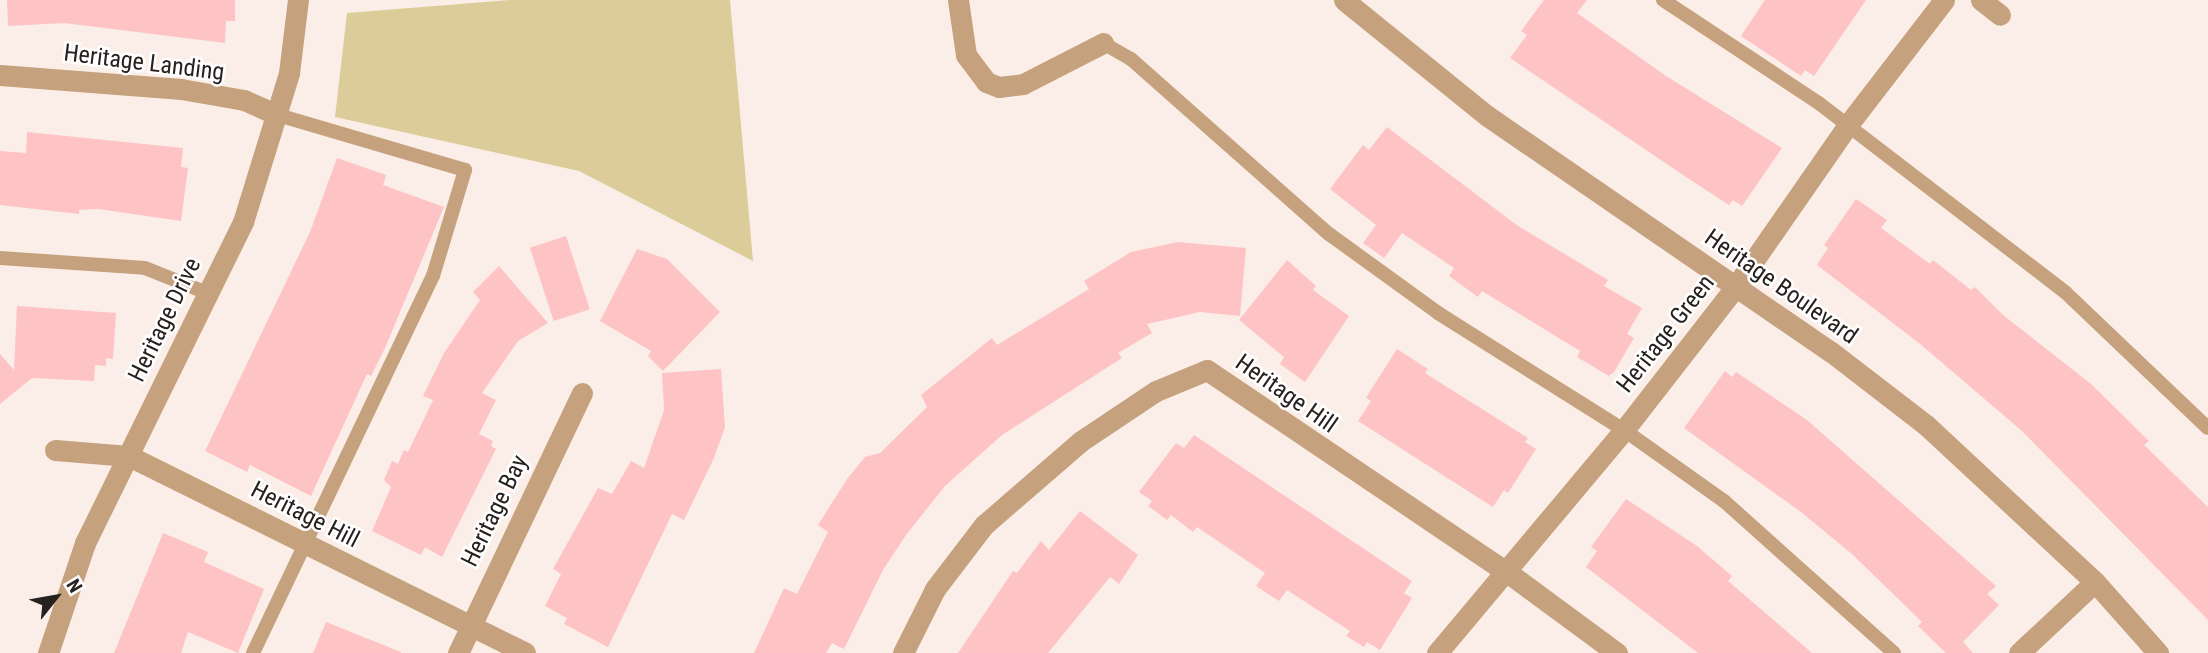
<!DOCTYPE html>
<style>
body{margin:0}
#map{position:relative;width:2208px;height:653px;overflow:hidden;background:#fbeee8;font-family:"Roboto Condensed",sans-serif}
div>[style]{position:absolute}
.green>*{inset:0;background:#dccc99}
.building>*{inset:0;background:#fec3c4;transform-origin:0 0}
.lane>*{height:14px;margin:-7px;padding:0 7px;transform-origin:7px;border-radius:7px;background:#c5a27d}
.street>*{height:21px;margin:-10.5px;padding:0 10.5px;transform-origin:10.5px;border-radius:10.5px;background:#c5a27d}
span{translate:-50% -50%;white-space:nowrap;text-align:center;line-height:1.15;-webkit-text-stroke:5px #fff;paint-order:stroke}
.street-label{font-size:24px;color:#26211f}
.north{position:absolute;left:21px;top:562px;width:70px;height:70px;-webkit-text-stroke:5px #fff;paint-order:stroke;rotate:59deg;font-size:19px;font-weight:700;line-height:28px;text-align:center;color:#26211f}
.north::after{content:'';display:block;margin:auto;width:24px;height:32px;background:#26211f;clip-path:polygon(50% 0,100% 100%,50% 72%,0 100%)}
</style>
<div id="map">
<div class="green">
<i style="clip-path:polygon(510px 0,730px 0,753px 261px,579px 171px,335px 117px,347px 13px)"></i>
</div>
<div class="building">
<i style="clip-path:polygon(7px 0,235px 0,235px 21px,226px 21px,225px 43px,64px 23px,8px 26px)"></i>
<i style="clip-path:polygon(1544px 0,1587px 0,1577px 13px,1666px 76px,1782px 148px,1742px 206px,1733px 200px,1729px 205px,1689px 179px,1510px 58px,1527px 35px,1521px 31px)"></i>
<i style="clip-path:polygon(1765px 0,1866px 0,1814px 76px,1805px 70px,1801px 76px,1741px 36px)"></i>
<i style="clip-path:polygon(1387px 127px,1518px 226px,1608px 280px,1604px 286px,1642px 308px,1627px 334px,1634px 338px,1614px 372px,1609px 376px,1577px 357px,1580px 351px,1482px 291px,1478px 297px,1449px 276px,1454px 268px,1402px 233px,1384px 258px,1363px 243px,1376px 225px,1330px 189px,1363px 145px,1369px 150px)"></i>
<i style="clip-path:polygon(27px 132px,183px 148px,181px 167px,188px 168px,181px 221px,98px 209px,79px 210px,79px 214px,0 205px,0 151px,26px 153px)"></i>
<i style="clip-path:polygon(337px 158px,386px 175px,383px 185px,444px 207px,385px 348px,371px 376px,367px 374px,311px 496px,250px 465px,247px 472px,205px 451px,310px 232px)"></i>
<i style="clip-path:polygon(1856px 199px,1887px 220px,1881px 228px,1930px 264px,1933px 260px,1971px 290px,1975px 287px,2003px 315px,2091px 384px,2149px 441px,2144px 445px,2208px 507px,2208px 620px,2022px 431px,1919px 343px,1817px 265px,1828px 248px,1824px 245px)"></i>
<i style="left:566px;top:236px;width:77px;height:38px;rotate:72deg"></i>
<i style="clip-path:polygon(1178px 242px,1246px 248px,1240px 316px,1200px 312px,1147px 324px,1152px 333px,1118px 353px,1122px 358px,1002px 435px,945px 486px,906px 535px,883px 570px,844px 649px,832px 643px,826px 653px,754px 653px,784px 588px,797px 594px,828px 532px,818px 525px,847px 479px,865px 457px,880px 453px,927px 407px,921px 395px,992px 338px,997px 345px,1089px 289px,1084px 281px,1131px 252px)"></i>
<i style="clip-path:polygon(637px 249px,667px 259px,720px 312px,663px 371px,648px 356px,651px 351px,600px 321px)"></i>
<i style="clip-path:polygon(1287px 260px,1316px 286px,1313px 290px,1349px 316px,1305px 382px,1280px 364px,1284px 357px,1239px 320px)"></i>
<i style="clip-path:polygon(499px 266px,548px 323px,518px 341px,482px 393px,496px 400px,479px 434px,493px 441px,491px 446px,496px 449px,442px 557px,425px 547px,421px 555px,372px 531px,391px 487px,384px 480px,392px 461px,398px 464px,404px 450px,408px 452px,433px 400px,423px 396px,444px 353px,480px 300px,473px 292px)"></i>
<i style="clip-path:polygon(17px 306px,116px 313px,113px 359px,106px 358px,106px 366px,95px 365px,94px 381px,32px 378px,0 404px,0 354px,14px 370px)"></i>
<i style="clip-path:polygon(1397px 349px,1428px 369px,1425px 373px,1528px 438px,1525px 442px,1536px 449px,1508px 493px,1504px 490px,1493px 507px,1358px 421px,1371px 401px,1366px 398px,1369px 393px)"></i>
<i style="clip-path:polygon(721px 369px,725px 427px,714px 458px,684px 520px,672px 514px,608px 647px,564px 624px,567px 618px,545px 606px,561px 574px,553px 569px,598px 488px,612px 494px,631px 461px,644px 468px,664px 410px,662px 373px)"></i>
<i style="clip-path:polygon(1725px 371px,1732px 377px,1736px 372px,1807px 420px,1996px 586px,1987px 594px,1999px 605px,1963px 642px,1973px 653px,1946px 653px,1918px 626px,1922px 622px,1852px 554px,1801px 512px,1684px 428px)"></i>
<i style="clip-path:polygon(1194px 435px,1412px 581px,1404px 593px,1412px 598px,1380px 650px,1367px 642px,1364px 647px,1346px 636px,1350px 631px,1287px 590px,1279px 601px,1256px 586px,1265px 573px,1197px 527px,1193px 532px,1171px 515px,1167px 520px,1148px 506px,1152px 501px,1139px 492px,1176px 443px,1184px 448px)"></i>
<i style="clip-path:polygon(1626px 499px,1697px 546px,1732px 576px,1728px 581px,1812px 653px,1698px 653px,1586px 567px,1597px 551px,1591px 547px)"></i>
<i style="clip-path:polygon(1080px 511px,1138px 555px,1119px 584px,1110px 577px,1048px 653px,958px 653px,1013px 571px,1017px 573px,1041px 541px,1049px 550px)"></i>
<i style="clip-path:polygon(163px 533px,208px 552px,204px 562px,264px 589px,238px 653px,188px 632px,181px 653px,114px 653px)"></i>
<i style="clip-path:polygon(326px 622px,401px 652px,401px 653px,313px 653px)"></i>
</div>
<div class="lane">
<i style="left:1663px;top:0;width:188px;rotate:33.5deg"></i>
<i style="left:1820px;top:104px;width:309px;rotate:37.5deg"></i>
<i style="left:2065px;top:292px;width:197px;rotate:43.6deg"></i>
<i style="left:1103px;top:43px;width:32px;rotate:30deg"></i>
<i style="left:1131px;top:59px;width:264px;rotate:41.5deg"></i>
<i style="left:1329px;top:234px;width:135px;rotate:35.9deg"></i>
<i style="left:1438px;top:313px;width:220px;rotate:32.2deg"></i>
<i style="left:1624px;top:430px;width:123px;rotate:35.4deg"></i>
<i style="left:1724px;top:501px;width:228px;rotate:41.8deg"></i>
<i style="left:0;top:258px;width:145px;rotate:3.9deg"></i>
<i style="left:145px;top:268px;width:67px;rotate:22deg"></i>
<i style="left:253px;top:653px;width:418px;rotate:-64.5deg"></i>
<i style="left:433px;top:276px;width:111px;rotate:-73.2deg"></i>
<i style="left:465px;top:170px;width:195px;rotate:-163.6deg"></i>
</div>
<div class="street">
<i style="left:958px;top:0;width:56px;rotate:81.7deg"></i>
<i style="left:966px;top:55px;width:34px;rotate:53deg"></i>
<i style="left:986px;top:82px;width:14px;rotate:21deg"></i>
<i style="left:999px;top:87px;width:24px;rotate:-7deg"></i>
<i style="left:1023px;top:84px;width:90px;rotate:-27.1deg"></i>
<i style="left:1344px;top:0;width:183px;rotate:39deg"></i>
<i style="left:1486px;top:115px;width:417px;rotate:34.5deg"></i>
<i style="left:1830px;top:351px;width:121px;rotate:37.6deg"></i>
<i style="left:1926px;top:425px;width:231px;rotate:42.9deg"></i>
<i style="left:2095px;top:582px;width:95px;rotate:48.4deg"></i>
<i style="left:1981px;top:0;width:24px;rotate:38deg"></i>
<i style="left:0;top:75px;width:182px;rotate:4.4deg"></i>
<i style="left:181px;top:89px;width:64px;rotate:9.9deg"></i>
<i style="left:244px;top:100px;width:37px;rotate:24deg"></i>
<i style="left:55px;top:450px;width:74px;rotate:4.6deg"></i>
<i style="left:129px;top:456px;width:442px;rotate:26.4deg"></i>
<i style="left:48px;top:653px;width:116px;rotate:-71.4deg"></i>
<i style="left:85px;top:543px;width:358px;rotate:-63.8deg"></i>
<i style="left:243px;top:222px;width:156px;rotate:-72.8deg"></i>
<i style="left:289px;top:73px;width:74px;rotate:-83deg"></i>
<i style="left:458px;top:653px;width:288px;rotate:-64.5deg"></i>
<i style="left:903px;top:653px;width:72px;rotate:-63.4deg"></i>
<i style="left:935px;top:589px;width:81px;rotate:-52.6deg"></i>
<i style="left:984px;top:525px;width:128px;rotate:-40.9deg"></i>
<i style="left:1081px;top:441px;width:90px;rotate:-33.7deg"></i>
<i style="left:1156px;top:391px;width:55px;rotate:-22.4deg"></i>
<i style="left:1207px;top:370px;width:362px;rotate:34deg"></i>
<i style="left:1507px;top:572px;width:137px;rotate:36.4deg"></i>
<i style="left:1437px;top:653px;width:291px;rotate:-50deg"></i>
<i style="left:1624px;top:430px;width:182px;rotate:-52.1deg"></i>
<i style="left:1736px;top:286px;width:195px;rotate:-55.2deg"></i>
<i style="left:1847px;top:126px;width:159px;rotate:-52.4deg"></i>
<i style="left:2019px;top:653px;width:104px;rotate:-43.1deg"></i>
</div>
<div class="street-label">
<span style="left:144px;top:63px;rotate:7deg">Heritage Landing</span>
<span style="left:1781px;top:287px;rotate:35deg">Heritage Boulevard</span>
<span style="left:165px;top:320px;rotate:-64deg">Heritage Drive</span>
<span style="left:1666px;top:334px;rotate:-52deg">Heritage Green</span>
<span style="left:1286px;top:394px;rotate:35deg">Heritage Hill</span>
<span style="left:495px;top:511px;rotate:-64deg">Heritage Bay</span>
<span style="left:305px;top:515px;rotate:27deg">Heritage Hill</span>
</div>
<div class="north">N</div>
</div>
